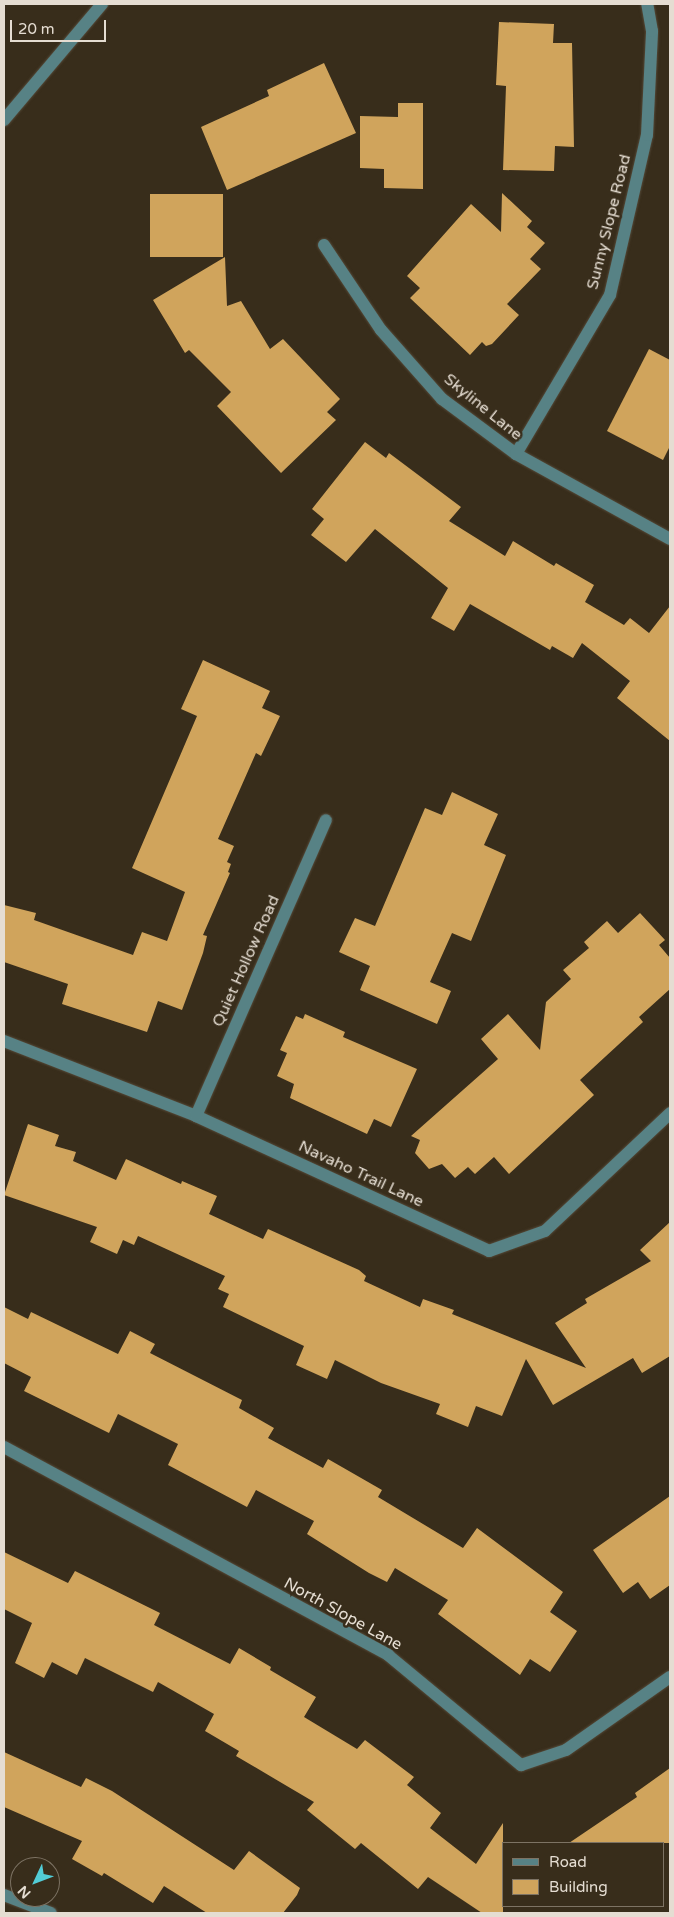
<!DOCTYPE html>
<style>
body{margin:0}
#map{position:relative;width:674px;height:1917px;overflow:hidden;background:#382d1b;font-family:"Varela Round",sans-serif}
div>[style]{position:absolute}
.building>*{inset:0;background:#d0a45c;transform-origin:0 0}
.roads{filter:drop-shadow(0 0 1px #544938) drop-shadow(0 0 1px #544938)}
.minor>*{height:12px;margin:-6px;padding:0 6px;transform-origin:6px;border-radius:6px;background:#578285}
span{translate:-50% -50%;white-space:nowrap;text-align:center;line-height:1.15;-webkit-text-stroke:5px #382d1b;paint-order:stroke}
.street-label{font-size:16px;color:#e5ddd2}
.frame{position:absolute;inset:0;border:5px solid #e5ddd2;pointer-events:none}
.legend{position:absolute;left:502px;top:1842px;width:162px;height:65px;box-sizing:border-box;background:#382d1b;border:1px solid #7d7364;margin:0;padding:6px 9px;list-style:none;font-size:15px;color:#e5ddd2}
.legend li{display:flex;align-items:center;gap:10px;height:25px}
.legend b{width:25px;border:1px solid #7d7364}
.north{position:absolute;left:10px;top:1857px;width:50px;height:50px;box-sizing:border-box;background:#382d1b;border:1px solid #7d7364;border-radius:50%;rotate:227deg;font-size:14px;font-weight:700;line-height:20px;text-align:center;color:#e5ddd2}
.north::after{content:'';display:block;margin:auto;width:18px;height:22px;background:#52ccd6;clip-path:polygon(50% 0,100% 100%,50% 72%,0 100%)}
.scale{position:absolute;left:10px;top:20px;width:96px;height:22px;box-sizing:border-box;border:2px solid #e5ddd2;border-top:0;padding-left:6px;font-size:15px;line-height:18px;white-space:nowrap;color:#e5ddd2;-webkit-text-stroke:4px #382d1b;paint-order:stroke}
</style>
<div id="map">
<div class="building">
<i style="clip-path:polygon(499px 22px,554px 24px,553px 43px,572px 43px,574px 147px,555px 146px,554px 171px,503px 170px,506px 86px,496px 85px)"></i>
<i style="clip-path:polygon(324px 63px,356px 133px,227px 190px,201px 127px,269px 96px,267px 90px)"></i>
<i style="clip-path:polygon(398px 103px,423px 103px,423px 189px,384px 188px,384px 169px,360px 168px,360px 116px,398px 117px)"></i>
<i style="clip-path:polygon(502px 193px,532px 221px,527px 227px,545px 243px,530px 259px,541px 269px,507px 304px,519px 315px,492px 344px,486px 346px,482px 342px,470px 355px,410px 298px,420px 288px,407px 276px,471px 204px,501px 232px)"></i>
<i style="left:150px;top:194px;width:73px;height:63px"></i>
<i style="clip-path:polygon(225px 257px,227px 306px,241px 301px,270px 349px,283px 339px,340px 399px,327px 412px,336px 420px,281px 473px,217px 406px,231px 392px,189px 350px,185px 353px,153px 300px)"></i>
<i style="clip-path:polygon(649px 349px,670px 360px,670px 446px,663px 460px,607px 431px)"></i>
<i style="clip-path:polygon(365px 442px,386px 458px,389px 453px,461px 507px,449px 521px,505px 556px,513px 541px,554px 566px,556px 563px,594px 585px,585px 602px,624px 625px,630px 618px,649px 633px,670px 606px,670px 741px,617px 698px,630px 681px,582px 643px,573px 658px,552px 646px,550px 650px,470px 604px,454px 631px,431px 618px,448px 588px,375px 529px,346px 562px,311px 535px,324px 519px,312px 509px)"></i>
<i style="clip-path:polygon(203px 660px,270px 691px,262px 708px,280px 716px,261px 756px,256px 753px,218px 839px,234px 846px,227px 862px,231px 864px,228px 872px,230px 873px,203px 935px,207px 936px,203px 953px,182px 1010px,158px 1001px,147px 1032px,62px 1004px,68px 984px,4px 962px,4px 905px,36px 913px,34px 920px,133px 955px,142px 932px,167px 941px,185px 892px,132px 868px,197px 716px,181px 709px)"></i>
<i style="clip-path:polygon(452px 792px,498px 814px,484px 845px,506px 855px,471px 941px,452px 933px,430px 982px,451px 991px,437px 1024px,360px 990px,370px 966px,339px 952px,355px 918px,375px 926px,425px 808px,442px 815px)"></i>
<i style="clip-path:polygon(640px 913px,665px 940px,659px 945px,670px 958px,670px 989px,639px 1017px,643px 1022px,580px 1080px,594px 1095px,509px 1174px,494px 1157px,475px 1174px,468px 1167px,455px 1178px,442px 1164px,429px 1169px,415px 1153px,420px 1140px,411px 1136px,498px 1059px,481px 1039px,508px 1014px,540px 1050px,546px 1002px,571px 979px,563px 970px,589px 948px,584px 942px,607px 921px,618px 933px)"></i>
<i style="clip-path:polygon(305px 1014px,345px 1032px,343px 1037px,417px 1069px,391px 1127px,374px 1119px,367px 1134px,290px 1098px,294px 1084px,277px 1076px,287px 1053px,280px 1050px,296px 1016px,303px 1019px)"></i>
<i style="clip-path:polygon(28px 1124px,59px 1135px,55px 1146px,76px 1152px,73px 1161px,116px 1180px,126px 1159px,181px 1184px,182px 1181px,217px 1196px,209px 1214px,263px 1239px,268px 1229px,359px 1270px,366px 1276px,364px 1281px,420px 1307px,423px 1299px,454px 1310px,452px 1314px,586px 1368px,555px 1323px,587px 1303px,585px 1299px,651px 1261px,640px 1250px,670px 1222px,670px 1356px,642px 1373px,633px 1358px,553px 1405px,526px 1359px,502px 1416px,476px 1406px,468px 1427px,436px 1414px,440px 1404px,381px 1383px,335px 1360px,327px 1379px,296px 1365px,304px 1346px,223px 1307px,229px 1294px,218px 1289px,225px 1276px,138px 1236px,134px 1245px,123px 1240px,117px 1254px,90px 1242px,97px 1227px,4px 1195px)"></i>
<i style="clip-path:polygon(4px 1307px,28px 1319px,31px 1312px,118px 1354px,130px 1331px,155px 1344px,150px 1353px,242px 1400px,239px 1408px,274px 1428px,268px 1438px,323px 1468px,328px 1459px,382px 1490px,378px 1497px,463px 1548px,477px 1528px,563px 1592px,550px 1612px,577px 1631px,550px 1672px,530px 1659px,520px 1675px,438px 1614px,448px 1600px,395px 1568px,387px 1582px,369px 1573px,307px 1534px,314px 1521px,256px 1490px,247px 1507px,168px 1465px,178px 1444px,118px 1414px,109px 1433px,24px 1391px,31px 1377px,4px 1363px)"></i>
<i style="clip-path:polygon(670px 1496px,670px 1585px,650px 1599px,638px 1582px,623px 1593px,593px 1550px)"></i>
<i style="clip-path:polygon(4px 1552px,68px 1583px,75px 1571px,160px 1613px,154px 1625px,230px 1664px,239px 1648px,271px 1667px,270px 1670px,316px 1697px,304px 1717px,357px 1749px,365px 1740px,414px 1777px,407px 1785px,441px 1813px,430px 1828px,476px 1864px,503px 1823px,503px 1913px,482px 1913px,428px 1877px,418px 1889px,361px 1843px,355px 1849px,307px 1810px,314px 1802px,236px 1756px,239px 1751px,205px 1731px,214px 1714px,158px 1682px,153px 1692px,85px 1658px,77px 1675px,52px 1662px,44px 1678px,15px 1663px,32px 1623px,4px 1609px)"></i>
<i style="clip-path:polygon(4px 1752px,81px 1787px,86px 1778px,112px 1791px,234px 1870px,249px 1851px,300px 1888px,297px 1895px,283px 1913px,207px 1913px,164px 1886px,153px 1903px,104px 1873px,102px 1876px,72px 1859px,82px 1841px,4px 1807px)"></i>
<i style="clip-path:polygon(670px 1768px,670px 1843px,569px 1843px,637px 1797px,635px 1793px)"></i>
</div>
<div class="roads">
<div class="minor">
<i style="left:4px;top:120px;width:152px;rotate:-49.8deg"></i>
<i style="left:324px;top:245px;width:102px;rotate:56.2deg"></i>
<i style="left:381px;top:330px;width:92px;rotate:48.5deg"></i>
<i style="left:442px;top:399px;width:92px;rotate:36.6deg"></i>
<i style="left:516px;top:454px;width:176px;rotate:28.9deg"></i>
<i style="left:516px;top:454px;width:185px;rotate:-59.4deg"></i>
<i style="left:610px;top:295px;width:164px;rotate:-77deg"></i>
<i style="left:647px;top:135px;width:104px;rotate:-87.2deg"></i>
<i style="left:652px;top:31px;width:27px;rotate:-100deg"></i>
<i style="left:4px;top:1041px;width:206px;rotate:21.3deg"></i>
<i style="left:196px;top:1116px;width:323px;rotate:24.7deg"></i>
<i style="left:489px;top:1251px;width:59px;rotate:-19.7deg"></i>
<i style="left:545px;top:1231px;width:172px;rotate:-43.3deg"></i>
<i style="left:196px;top:1116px;width:323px;rotate:-66.3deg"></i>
<i style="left:4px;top:1447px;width:437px;rotate:28.4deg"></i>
<i style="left:388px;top:1655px;width:173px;rotate:39.6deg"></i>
<i style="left:521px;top:1765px;width:47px;rotate:-18.4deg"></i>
<i style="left:566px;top:1750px;width:127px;rotate:-35.1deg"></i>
<i style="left:4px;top:1895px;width:50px;rotate:21deg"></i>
</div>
</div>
<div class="street-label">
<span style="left:609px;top:222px;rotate:-76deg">Sunny Slope Road</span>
<span style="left:483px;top:407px;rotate:39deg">Skyline Lane</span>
<span style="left:246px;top:961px;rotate:-66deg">Quiet Hollow Road</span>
<span style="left:361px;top:1174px;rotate:25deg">Navaho Trail Lane</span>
<span style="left:343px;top:1614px;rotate:29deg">North Slope Lane</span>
</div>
<div class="frame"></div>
<ul class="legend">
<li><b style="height:6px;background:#578285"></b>Road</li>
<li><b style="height:14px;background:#d0a45c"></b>Building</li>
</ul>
<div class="north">N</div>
<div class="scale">20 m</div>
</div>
